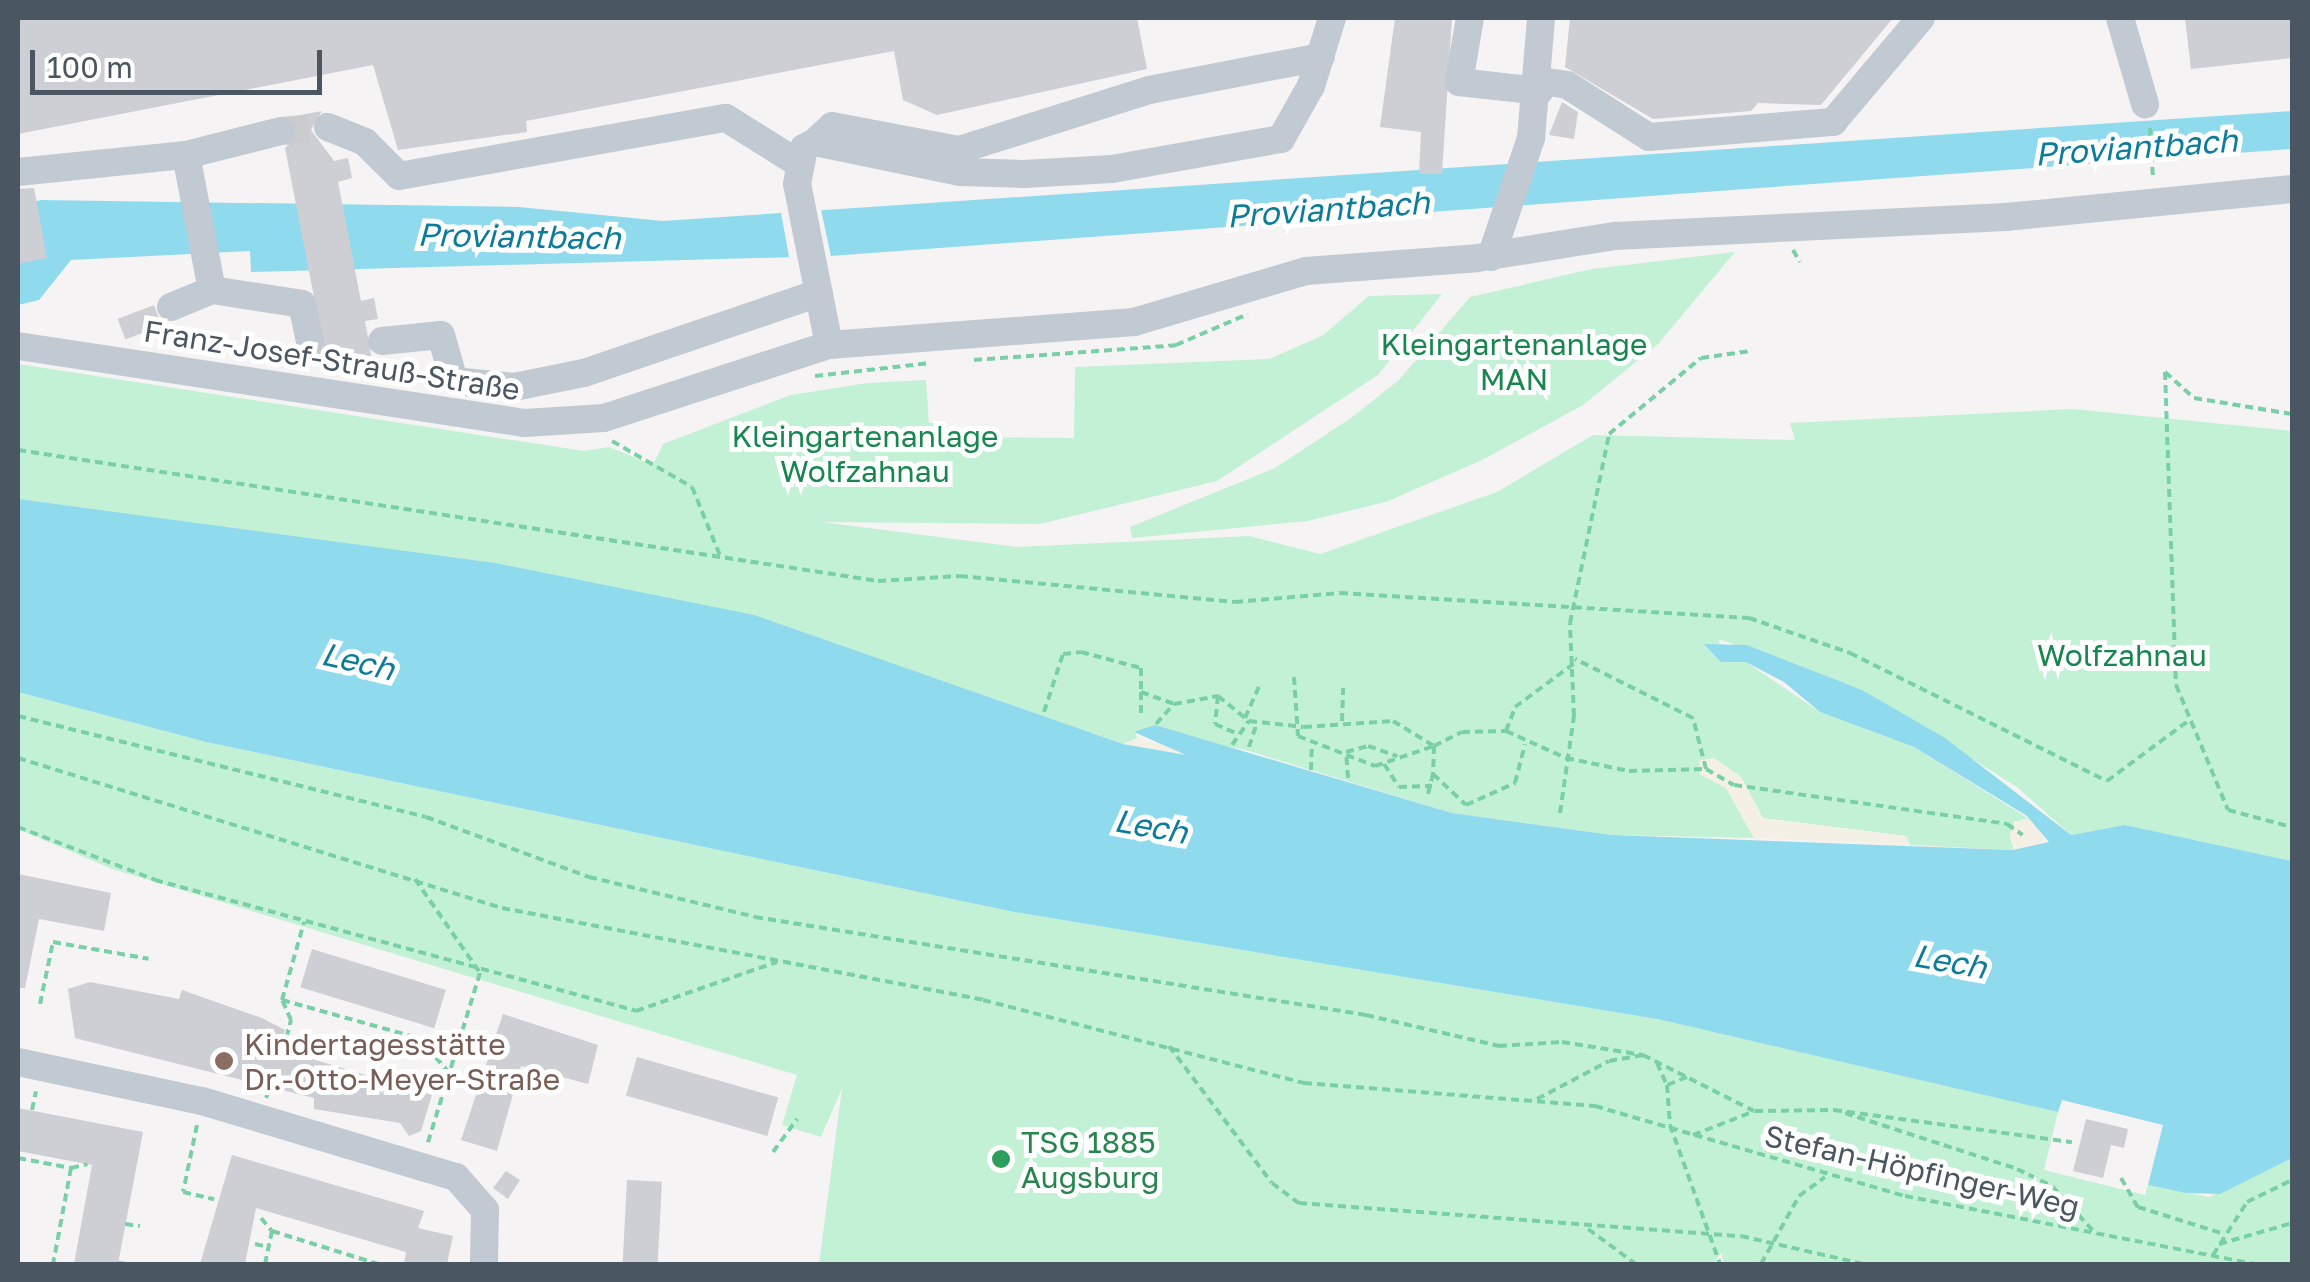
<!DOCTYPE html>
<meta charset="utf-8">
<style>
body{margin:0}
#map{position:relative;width:2310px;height:1282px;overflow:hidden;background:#f5f3f3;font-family:"Golos Text",sans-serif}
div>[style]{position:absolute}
.green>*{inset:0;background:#c3f1d5}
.sand>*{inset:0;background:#f5f0e5}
.round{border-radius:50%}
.water>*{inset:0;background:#90daee}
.pier>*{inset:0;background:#f5f3f3}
.building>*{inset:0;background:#cdcfd5;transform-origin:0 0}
.minor-tunnel>*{height:28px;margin-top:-14px;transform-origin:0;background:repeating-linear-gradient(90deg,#caccce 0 28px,transparent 0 42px)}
.path>*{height:4px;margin-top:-2px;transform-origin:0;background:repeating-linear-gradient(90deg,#7ad0a6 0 8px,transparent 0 13px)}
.minor>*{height:28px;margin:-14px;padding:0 14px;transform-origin:14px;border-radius:14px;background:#c1cad2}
.dots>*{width:28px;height:28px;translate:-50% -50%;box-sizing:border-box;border:5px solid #fff;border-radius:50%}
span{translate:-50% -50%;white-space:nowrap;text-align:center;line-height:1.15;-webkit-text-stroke:10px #fff;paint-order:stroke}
.park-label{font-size:30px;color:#17864f}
.street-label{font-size:30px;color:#4a5661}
.education-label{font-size:30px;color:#785e54}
.left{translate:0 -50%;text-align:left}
.leisure-label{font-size:30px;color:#27864d}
.water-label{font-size:32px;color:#0c7c9b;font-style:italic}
.frame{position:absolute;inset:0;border:20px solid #4a5661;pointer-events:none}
.scale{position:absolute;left:30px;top:50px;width:292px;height:45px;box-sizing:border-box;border:5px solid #4a5661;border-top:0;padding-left:12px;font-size:30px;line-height:35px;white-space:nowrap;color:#4a5661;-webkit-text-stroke:8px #fff;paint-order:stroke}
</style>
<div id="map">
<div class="green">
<i style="clip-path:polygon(1735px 252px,1658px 344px,1583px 405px,1482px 460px,1386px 502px,1307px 521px,1132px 538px,1130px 527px,1275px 468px,1351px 418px,1399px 380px,1470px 297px,1592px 269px)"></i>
<i style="clip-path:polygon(1442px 294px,1378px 375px,1217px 481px,1040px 524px,821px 522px,1017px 547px,1250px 536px,1320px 554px,1497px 492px,1593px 435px,1795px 440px,1790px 423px,2073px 409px,2292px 431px,2292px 861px,2125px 825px,2071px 835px,2017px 787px,1862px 690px,1719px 639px,1721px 662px,1746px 662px,1820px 712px,1914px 747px,2037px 824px,2014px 821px,2013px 850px,1910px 845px,1906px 836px,1763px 818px,1741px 777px,1726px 788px,1754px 838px,1612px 835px,1452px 813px,1242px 749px,1134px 732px,1138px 738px,1123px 744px,879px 659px,18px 499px,18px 364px,584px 451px,609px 447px,653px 465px,663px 444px,791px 395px,867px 383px,926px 380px,929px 423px,944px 423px,945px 437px,1074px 438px,1075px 367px,1269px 359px,1322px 336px,1369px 296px)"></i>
<i style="clip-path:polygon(18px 692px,206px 742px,1014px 912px,1662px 1020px,1965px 1090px,2058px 1112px,2044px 1170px,2145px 1195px,2148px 1185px,2209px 1197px,2292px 1158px,2292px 1264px,1724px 1264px,1721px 1253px,1713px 1264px,819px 1264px,842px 1088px,821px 1137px,782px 1125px,797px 1075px,112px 869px,18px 829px)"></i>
</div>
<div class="sand">
<i style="clip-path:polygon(1138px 738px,1179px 750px,1187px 755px,1123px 744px)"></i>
<i style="clip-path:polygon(1714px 758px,1741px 777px,1763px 818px,1906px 836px,1910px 845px,1754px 838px,1726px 788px,1699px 774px,1700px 760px)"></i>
<i class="round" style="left:2010px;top:819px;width:34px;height:34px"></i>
</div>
<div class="water">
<i style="clip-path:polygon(2292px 111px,2292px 149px,830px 256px,251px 272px,250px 251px,71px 260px,39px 300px,18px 305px,18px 205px,41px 200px,519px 207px,663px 221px)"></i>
<i style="clip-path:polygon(18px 499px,495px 563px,754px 615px,1123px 744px,1186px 755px,1134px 732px,1155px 725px,1452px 813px,1612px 835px,2013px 850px,2049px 842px,2027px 816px,1914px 747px,1820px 712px,1784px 682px,1746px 662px,1721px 662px,1704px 644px,1747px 645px,1862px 690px,1945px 738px,2071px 835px,2125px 825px,2292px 861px,2292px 1158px,2220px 1194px,2186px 1193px,2148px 1185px,2163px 1125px,2062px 1100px,2058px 1112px,1662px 1020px,1014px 912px,206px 742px,18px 692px)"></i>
</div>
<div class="pier">
<i style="clip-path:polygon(820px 205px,832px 261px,790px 262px,780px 207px)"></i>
</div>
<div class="building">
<i style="clip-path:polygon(18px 18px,1137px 18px,1147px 69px,937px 115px,903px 100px,894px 51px,526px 121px,527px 132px,398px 150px,373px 65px,18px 134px)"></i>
<i style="clip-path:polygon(1395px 18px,1452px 18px,1442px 174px,1419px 174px,1421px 132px,1380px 127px)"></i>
<i style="clip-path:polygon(1570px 18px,1893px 18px,1821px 105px,1758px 103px,1751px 111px,1653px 119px,1565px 67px)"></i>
<i style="clip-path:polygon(2185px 18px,2292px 18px,2292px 58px,2191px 69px)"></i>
<i style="clip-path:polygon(1562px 102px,1578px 112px,1574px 139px,1549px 135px)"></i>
<i style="clip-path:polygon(322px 111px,311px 130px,334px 161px,348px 158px,352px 178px,338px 182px,361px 301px,374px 298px,378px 319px,365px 321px,372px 360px,328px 369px,285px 148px,298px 135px,290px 117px)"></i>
<i style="clip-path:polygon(34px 188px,47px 258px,18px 264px,18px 189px)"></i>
<i style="left:154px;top:305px;width:22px;height:39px;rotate:69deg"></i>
<i style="clip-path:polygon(18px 874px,111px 893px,104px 931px,39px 919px,25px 988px,18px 988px)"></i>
<i style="left:312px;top:949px;width:140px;height:40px;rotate:17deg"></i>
<i style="clip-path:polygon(90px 982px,179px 999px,182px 990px,262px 1018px,285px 1030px,279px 1049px,432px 1095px,421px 1131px,409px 1136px,400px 1123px,314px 1109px,314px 1098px,75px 1038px,68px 989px)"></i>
<i style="clip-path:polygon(503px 1014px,598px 1045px,588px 1084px,521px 1066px,497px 1151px,461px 1140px)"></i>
<i style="left:637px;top:1057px;width:147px;height:40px;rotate:16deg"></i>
<i style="clip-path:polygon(18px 1108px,143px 1132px,118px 1264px,74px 1264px,92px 1165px,18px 1151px)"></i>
<i style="clip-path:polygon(2086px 1119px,2128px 1129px,2124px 1148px,2111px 1145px,2103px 1178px,2073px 1171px)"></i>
<i style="clip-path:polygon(232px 1155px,424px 1211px,418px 1228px,453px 1236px,447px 1264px,404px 1264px,406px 1252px,256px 1208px,245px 1264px,200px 1264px)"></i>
<i style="clip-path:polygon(506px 1171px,520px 1180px,508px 1199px,493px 1188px)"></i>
<i style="left:627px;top:1180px;width:35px;height:84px;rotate:3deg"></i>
</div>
<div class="minor-tunnel">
<i style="left:281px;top:131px;width:47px;rotate:-4.9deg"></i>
</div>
<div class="path">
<i style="left:2150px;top:128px;width:50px;rotate:86.6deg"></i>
<i style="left:1793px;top:250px;width:14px;rotate:60deg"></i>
<i style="left:974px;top:360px;width:203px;rotate:-4.2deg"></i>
<i style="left:1176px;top:345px;width:78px;rotate:-23.3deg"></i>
<i style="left:2165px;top:372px;width:313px;rotate:88deg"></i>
<i style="left:2176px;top:685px;width:135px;rotate:67.4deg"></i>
<i style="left:2228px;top:810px;width:66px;rotate:14.9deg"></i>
<i style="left:2165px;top:372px;width:39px;rotate:42deg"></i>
<i style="left:2194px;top:398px;width:99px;rotate:9.3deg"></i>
<i style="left:815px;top:376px;width:116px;rotate:-6.4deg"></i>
<i style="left:612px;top:441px;width:92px;rotate:29.9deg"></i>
<i style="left:692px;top:487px;width:77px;rotate:67.8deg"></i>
<i style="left:18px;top:450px;width:870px;rotate:8.66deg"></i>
<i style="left:878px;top:581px;width:82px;rotate:-3.5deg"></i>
<i style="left:960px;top:576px;width:276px;rotate:5.4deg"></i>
<i style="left:1235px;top:602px;width:105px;rotate:-4.9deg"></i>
<i style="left:1340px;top:593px;width:410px;rotate:3.5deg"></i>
<i style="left:1749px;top:618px;width:107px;rotate:19.1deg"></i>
<i style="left:1850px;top:653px;width:287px;rotate:26.5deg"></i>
<i style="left:2107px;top:781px;width:101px;rotate:-36.5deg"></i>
<i style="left:1294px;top:677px;width:59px;rotate:86.1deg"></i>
<i style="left:1298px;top:736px;width:83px;rotate:21.3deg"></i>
<i style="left:1375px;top:766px;width:62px;rotate:-18.7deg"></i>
<i style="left:1434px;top:746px;width:28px;rotate:92deg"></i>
<i style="left:1433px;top:774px;width:45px;rotate:43.2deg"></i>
<i style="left:1466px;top:805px;width:54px;rotate:-24.2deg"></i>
<i style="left:1515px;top:783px;width:40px;rotate:-75.6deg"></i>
<i style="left:1141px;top:692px;width:25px;rotate:90deg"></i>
<i style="left:1218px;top:696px;width:28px;rotate:96deg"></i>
<i style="left:1215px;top:724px;width:22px;rotate:24deg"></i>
<i style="left:1044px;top:712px;width:61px;rotate:-71.9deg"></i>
<i style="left:1063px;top:654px;width:18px;rotate:-6deg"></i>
<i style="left:1081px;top:652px;width:62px;rotate:14.9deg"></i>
<i style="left:1141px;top:668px;width:24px;rotate:90deg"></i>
<i style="left:1141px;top:692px;width:35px;rotate:20deg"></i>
<i style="left:1174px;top:704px;width:45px;rotate:-10.3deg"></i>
<i style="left:1218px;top:696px;width:40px;rotate:39deg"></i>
<i style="left:1249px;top:721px;width:55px;rotate:6.2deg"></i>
<i style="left:1304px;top:727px;width:89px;rotate:-3.9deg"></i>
<i style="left:1393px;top:721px;width:48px;rotate:31.4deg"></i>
<i style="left:1434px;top:746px;width:31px;rotate:-27deg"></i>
<i style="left:1462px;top:732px;width:44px;rotate:-1.3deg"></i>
<i style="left:1506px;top:731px;width:26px;rotate:-69deg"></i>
<i style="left:1515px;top:707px;width:76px;rotate:-36.4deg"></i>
<i style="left:18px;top:716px;width:420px;rotate:13.9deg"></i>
<i style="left:426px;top:817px;width:174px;rotate:20.2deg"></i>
<i style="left:589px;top:877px;width:171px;rotate:13.5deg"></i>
<i style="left:755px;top:917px;width:619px;rotate:9.11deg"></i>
<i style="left:1366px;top:1015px;width:137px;rotate:13.1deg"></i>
<i style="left:1499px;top:1046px;width:63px;rotate:-3.6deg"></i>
<i style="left:1562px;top:1042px;width:82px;rotate:9.1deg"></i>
<i style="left:1245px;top:718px;width:37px;rotate:-66deg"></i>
<i style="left:1342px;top:721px;width:33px;rotate:-88deg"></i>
<i style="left:1156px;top:724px;width:27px;rotate:-48deg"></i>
<i style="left:1506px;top:731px;width:66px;rotate:24.2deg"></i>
<i style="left:1566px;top:758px;width:64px;rotate:11.7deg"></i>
<i style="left:1629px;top:771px;width:77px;rotate:-1.5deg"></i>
<i style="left:1706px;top:769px;width:53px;rotate:-104.3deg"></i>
<i style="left:1693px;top:718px;width:132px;rotate:-153.4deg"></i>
<i style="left:1232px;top:745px;width:29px;rotate:-55deg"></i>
<i style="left:1249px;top:747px;width:26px;rotate:-72deg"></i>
<i style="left:18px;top:758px;width:507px;rotate:17.22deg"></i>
<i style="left:502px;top:908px;width:490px;rotate:10.8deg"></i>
<i style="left:983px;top:1000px;width:332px;rotate:14.5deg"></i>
<i style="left:1304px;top:1083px;width:292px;rotate:4.5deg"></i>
<i style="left:1595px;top:1106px;width:323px;rotate:16.2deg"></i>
<i style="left:1905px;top:1196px;width:357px;rotate:11deg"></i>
<i style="left:1384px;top:764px;width:27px;rotate:57deg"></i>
<i style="left:1399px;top:787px;width:33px;rotate:-2deg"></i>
<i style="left:1706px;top:769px;width:32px;rotate:30deg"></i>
<i style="left:1734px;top:785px;width:276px;rotate:8.1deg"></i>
<i style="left:2007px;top:824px;width:19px;rotate:35deg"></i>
<i style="left:1311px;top:770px;width:25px;rotate:-88deg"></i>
<i style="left:1348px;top:778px;width:26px;rotate:-94deg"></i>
<i style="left:1346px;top:752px;width:23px;rotate:-15deg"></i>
<i style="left:1368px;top:746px;width:31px;rotate:19deg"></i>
<i style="left:1428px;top:794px;width:21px;rotate:-76deg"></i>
<i style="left:1560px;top:813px;width:98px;rotate:-81.8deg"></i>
<i style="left:1574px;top:716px;width:93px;rotate:-92.5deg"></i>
<i style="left:1570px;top:623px;width:193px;rotate:-78.3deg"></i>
<i style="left:1609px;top:434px;width:119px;rotate:-39.6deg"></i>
<i style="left:1701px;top:358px;width:50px;rotate:-8deg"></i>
<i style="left:18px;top:827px;width:147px;rotate:21.1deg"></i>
<i style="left:155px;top:880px;width:499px;rotate:15.2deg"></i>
<i style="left:636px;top:1011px;width:149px;rotate:-19.2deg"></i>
<i style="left:415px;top:879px;width:114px;rotate:55.3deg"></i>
<i style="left:480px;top:973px;width:180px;rotate:107.1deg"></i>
<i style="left:282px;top:1000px;width:141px;rotate:15.6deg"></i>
<i style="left:418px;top:1038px;width:45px;rotate:47.7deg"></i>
<i style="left:40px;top:1004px;width:63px;rotate:-78.2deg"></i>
<i style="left:53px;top:942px;width:97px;rotate:10deg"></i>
<i style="left:1169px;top:1046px;width:171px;rotate:53.1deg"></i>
<i style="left:1272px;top:1183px;width:34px;rotate:37deg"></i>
<i style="left:1299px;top:1203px;width:443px;rotate:4.3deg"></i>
<i style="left:1741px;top:1236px;width:125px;rotate:12.9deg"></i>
<i style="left:283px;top:1050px;width:31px;rotate:-75deg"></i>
<i style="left:291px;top:1020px;width:22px;rotate:-114deg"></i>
<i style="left:282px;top:1000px;width:81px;rotate:-74.2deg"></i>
<i style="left:1657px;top:1063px;width:24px;rotate:66deg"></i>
<i style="left:1687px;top:1077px;width:22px;rotate:158deg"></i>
<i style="left:1667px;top:1085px;width:40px;rotate:85.7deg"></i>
<i style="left:1670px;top:1125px;width:148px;rotate:70.2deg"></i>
<i style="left:266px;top:1098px;width:18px;rotate:-71deg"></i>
<i style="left:1537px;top:1099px;width:81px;rotate:-27.8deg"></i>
<i style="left:1609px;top:1061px;width:35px;rotate:-10deg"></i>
<i style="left:1643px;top:1055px;width:124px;rotate:26.8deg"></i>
<i style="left:32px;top:1110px;width:19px;rotate:-78deg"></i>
<i style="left:1845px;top:1113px;width:181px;rotate:18deg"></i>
<i style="left:2017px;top:1169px;width:39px;rotate:26deg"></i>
<i style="left:2052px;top:1186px;width:65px;rotate:47.5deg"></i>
<i style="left:197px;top:1125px;width:68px;rotate:101.8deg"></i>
<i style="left:183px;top:1192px;width:32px;rotate:13deg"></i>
<i style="left:1693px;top:1135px;width:66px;rotate:-21.2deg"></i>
<i style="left:1755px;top:1111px;width:79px;rotate:-0.7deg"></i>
<i style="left:1834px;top:1110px;width:240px;rotate:7.7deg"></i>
<i style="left:773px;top:1152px;width:41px;rotate:-54deg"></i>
<i style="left:18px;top:1158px;width:54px;rotate:10.7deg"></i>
<i style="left:71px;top:1168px;width:98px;rotate:100.6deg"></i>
<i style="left:71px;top:1168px;width:17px;rotate:-13deg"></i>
<i style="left:2121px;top:1178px;width:34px;rotate:60deg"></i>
<i style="left:2138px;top:1207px;width:90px;rotate:17.4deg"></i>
<i style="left:261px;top:1218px;width:17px;rotate:50deg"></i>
<i style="left:272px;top:1231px;width:111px;rotate:17.3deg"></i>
<i style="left:125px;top:1224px;width:15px;rotate:8deg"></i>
<i style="left:1588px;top:1229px;width:59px;rotate:36.1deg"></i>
<i style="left:255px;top:1244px;width:13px;rotate:13deg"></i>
<i style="left:2219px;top:1244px;width:76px;rotate:-16deg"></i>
<i style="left:2213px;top:1255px;width:63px;rotate:-57.3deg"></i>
<i style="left:2247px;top:1202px;width:50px;rotate:-26.1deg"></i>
<i style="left:118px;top:1263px;width:9px;rotate:6deg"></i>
<i style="left:265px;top:1264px;width:34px;rotate:-78deg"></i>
<i style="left:1761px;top:1264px;width:78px;rotate:-60.8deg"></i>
<i style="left:1799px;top:1196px;width:32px;rotate:-36deg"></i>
</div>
<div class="minor">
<i style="left:1470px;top:18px;width:65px;rotate:99.8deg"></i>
<i style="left:1459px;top:82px;width:81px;rotate:6.4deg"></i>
<i style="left:2120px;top:18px;width:90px;rotate:73.8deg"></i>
<i style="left:1540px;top:81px;width:27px;rotate:8deg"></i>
<i style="left:1567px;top:85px;width:97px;rotate:32.4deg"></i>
<i style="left:1649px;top:137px;width:185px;rotate:-4.7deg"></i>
<i style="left:1833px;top:122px;width:136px;rotate:-49.8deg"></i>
<i style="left:328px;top:127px;width:40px;rotate:22deg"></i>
<i style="left:365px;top:142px;width:48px;rotate:45deg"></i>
<i style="left:399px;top:176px;width:332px;rotate:-10.1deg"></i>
<i style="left:726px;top:118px;width:85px;rotate:32deg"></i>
<i style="left:815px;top:142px;width:23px;rotate:-43deg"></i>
<i style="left:832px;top:126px;width:129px;rotate:10.7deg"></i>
<i style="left:959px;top:150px;width:199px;rotate:-17.5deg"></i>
<i style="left:1149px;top:90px;width:175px;rotate:-10.9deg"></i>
<i style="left:186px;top:155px;width:137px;rotate:79.1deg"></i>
<i style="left:212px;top:290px;width:91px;rotate:8.8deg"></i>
<i style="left:302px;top:304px;width:48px;rotate:78deg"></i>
<i style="left:18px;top:172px;width:169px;rotate:-5.8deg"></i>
<i style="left:186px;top:155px;width:98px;rotate:-14.2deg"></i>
<i style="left:1491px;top:257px;width:126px;rotate:-71.4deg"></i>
<i style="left:1531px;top:138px;width:120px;rotate:-85.2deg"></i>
<i style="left:171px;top:307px;width:44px;rotate:-22.5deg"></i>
<i style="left:382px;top:341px;width:59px;rotate:-5.8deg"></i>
<i style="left:441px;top:335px;width:48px;rotate:74.2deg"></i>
<i style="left:454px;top:381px;width:60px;rotate:5.7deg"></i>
<i style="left:514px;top:387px;width:71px;rotate:-11.3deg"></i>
<i style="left:584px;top:373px;width:248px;rotate:-18.8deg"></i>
<i style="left:829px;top:345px;width:164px;rotate:-101.2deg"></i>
<i style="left:797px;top:184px;width:37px;rotate:-79deg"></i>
<i style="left:804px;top:148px;width:13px;rotate:-29deg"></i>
<i style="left:815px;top:142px;width:148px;rotate:11.7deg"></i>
<i style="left:960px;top:172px;width:64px;rotate:1.8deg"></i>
<i style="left:1024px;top:174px;width:88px;rotate:-3.3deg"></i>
<i style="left:1112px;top:169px;width:172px;rotate:-10.1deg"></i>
<i style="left:1281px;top:139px;width:61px;rotate:-60.5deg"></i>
<i style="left:1311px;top:86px;width:71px;rotate:-72.8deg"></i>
<i style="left:18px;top:346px;width:513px;rotate:8.64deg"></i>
<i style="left:525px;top:423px;width:79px;rotate:-3.6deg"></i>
<i style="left:604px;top:418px;width:237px;rotate:-18deg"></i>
<i style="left:829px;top:345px;width:306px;rotate:-4.3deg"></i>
<i style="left:1134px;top:322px;width:179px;rotate:-16.5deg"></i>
<i style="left:1306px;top:271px;width:171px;rotate:-4.3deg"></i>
<i style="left:1477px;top:258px;width:140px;rotate:-9.1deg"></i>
<i style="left:1615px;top:236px;width:391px;rotate:-2.8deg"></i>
<i style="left:2006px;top:217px;width:287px;rotate:-5.6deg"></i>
<i style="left:18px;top:1062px;width:188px;rotate:12deg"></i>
<i style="left:202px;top:1101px;width:265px;rotate:16.7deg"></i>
<i style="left:456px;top:1177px;width:44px;rotate:48.7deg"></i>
<i style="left:485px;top:1210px;width:54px;rotate:91.1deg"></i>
</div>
<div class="dots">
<i style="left:224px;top:1061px;background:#8d6e63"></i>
<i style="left:1001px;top:1159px;background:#2e9e5b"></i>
</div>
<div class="park-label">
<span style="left:1514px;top:361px">Kleingartenanlage<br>MAN</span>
<span style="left:865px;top:453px">Kleingartenanlage<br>Wolfzahnau</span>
<span style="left:2122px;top:655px">Wolfzahnau</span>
</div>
<div class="street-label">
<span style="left:332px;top:360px;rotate:9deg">Franz-Josef-Strauß-Straße</span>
<span style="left:1922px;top:1171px;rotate:13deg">Stefan-Höpfinger-Weg</span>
</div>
<div class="education-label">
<span class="left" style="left:244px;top:1061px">Kindertagesstätte<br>Dr.-Otto-Meyer-Straße</span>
</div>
<div class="leisure-label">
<span class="left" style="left:1021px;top:1159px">TSG 1885<br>Augsburg</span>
</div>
<div class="water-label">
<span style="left:2136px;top:147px;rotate:-4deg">Proviantbach</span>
<span style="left:1328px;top:209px;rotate:-4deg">Proviantbach</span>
<span style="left:519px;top:236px;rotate:1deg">Proviantbach</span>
<span style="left:358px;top:661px;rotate:13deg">Lech</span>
<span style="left:1151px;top:826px;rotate:10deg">Lech</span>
<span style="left:1950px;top:961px;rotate:10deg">Lech</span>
</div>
<div class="frame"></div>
<div class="scale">100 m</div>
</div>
